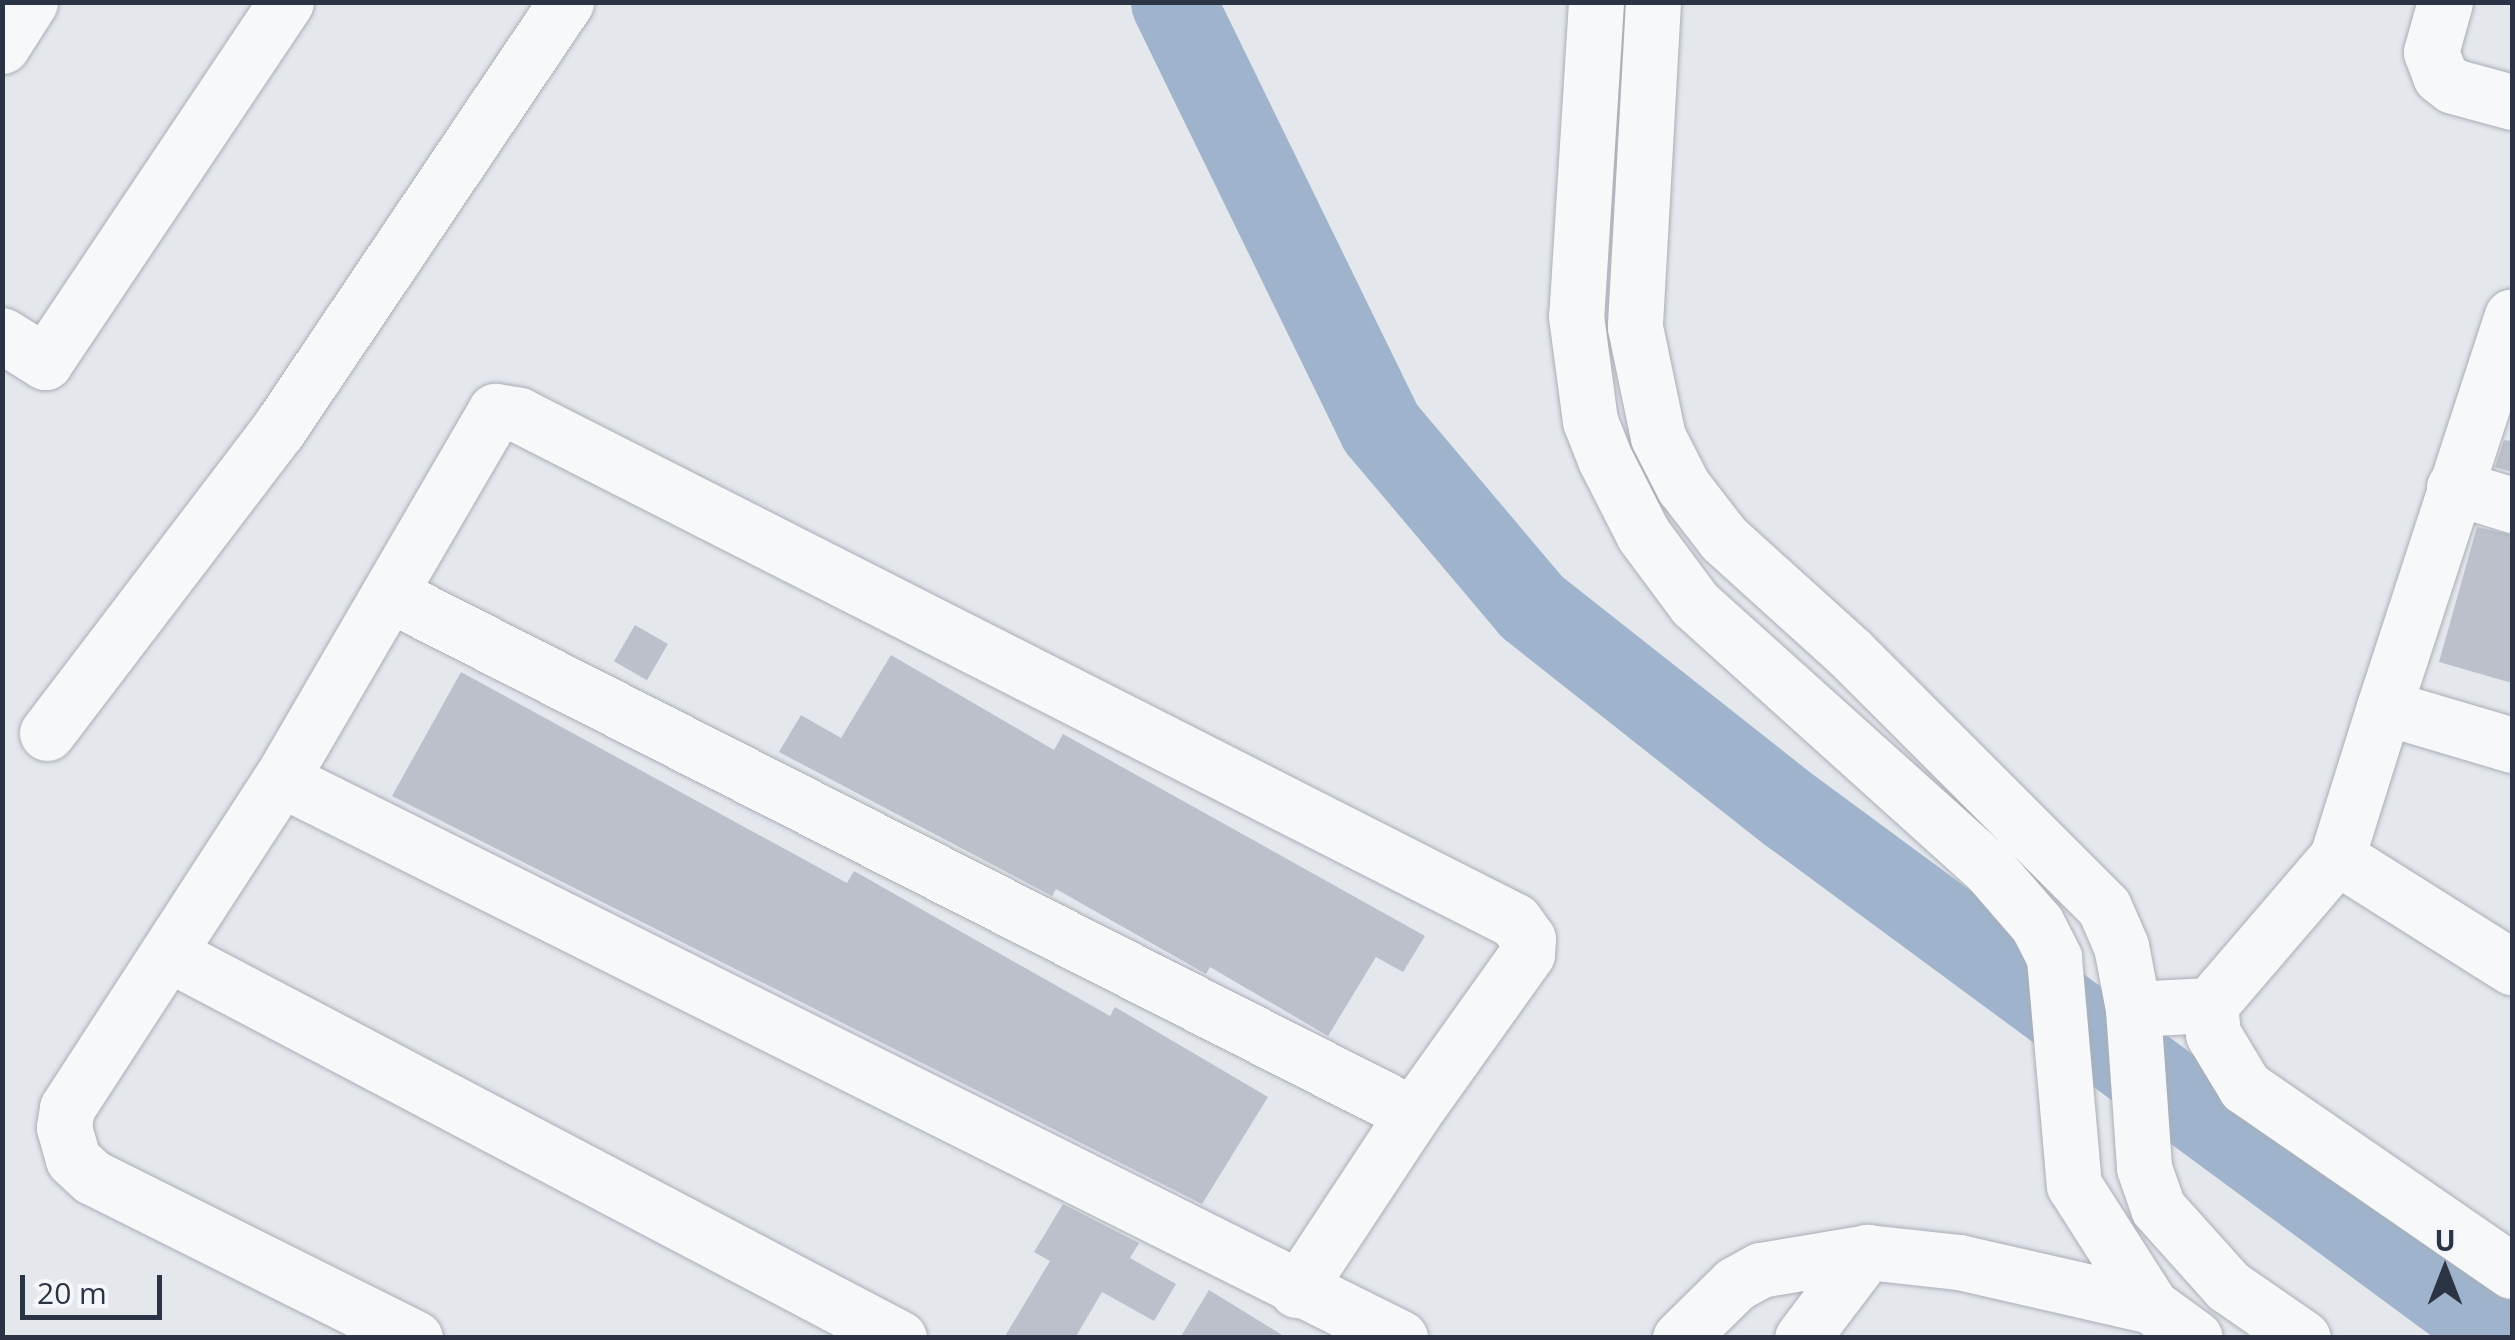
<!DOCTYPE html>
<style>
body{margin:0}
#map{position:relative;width:2515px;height:1340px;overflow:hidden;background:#e4e7ec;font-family:"Open Sans",sans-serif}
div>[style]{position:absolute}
.river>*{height:85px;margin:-42.5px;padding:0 42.5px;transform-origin:42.5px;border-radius:42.5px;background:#9fb4cc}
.building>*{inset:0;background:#bbc0ca;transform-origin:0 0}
.roads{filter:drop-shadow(0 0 2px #a9aeb7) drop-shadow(0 0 2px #a9aeb7)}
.minor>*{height:55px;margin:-27.5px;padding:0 27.5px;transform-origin:27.5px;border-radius:27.5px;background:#f7f8fa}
.tertiary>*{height:55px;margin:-27.5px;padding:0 27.5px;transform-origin:27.5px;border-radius:27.5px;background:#f7f8fa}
span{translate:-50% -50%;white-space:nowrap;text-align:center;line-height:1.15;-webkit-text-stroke:8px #f4f6f9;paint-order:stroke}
.frame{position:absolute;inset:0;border:5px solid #2b3445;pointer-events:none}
.north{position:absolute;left:2395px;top:1220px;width:100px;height:100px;-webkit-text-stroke:8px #f4f6f9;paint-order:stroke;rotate:0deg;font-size:28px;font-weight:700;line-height:40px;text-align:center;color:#2b3445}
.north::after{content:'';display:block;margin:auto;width:35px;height:45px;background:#2b3445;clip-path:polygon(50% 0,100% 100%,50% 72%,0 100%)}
.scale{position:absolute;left:20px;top:1275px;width:142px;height:45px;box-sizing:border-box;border:5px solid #2b3445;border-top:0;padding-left:12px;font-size:30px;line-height:35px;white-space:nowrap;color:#2b3445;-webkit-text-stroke:8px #f4f6f9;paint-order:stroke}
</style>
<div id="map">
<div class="river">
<i style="left:1173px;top:2px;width:473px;rotate:64deg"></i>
<i style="left:1380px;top:427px;width:234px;rotate:49.8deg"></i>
<i style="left:1531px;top:606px;width:331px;rotate:38.3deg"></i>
<i style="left:1791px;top:811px;width:888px;rotate:36.39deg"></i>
</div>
<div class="building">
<i style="clip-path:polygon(2504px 440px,2512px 441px,2512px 472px,2495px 467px)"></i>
<i style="clip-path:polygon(2477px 527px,2512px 535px,2512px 683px,2439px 662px)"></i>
<i style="left:635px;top:625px;width:38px;height:42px;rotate:30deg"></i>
<i style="clip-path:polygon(891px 655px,1054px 750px,1063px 734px,1425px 936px,1403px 972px,1376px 957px,1328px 1036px,1210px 967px,1206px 974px,1056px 889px,1052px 896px,779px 752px,801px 715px,841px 738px)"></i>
<i style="clip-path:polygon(461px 672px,847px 883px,854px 871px,1110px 1016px,1115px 1007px,1268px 1097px,1202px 1204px,392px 796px)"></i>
<i style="clip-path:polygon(1063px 1204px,1139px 1243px,1130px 1258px,1176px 1284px,1154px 1321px,1102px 1292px,1075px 1338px,1004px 1338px,1050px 1261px,1034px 1252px)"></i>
<i style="clip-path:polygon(1209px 1290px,1287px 1338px,1180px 1338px)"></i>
</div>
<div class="roads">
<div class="minor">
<i style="left:2445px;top:2px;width:52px;rotate:105.6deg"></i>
<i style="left:2431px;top:52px;width:26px;rotate:69deg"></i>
<i style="left:2440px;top:76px;width:16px;rotate:38deg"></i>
<i style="left:2453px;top:86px;width:61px;rotate:15.2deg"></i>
<i style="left:2px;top:46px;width:52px;rotate:-57.5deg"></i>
<i style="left:2px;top:335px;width:51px;rotate:32.1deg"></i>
<i style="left:45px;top:362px;width:433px;rotate:-56.2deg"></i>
<i style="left:2454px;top:487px;width:61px;rotate:17.2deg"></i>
<i style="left:391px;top:595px;width:1146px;rotate:26.92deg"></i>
<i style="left:1413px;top:1114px;width:211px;rotate:123.4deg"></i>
<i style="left:2384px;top:707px;width:411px;rotate:-71.9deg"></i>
<i style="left:47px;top:733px;width:381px;rotate:-52.7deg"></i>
<i style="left:278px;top:430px;width:516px;rotate:-56.06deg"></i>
<i style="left:281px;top:779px;width:1251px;rotate:26.54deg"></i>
<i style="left:2337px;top:857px;width:207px;rotate:32.2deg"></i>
<i style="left:169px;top:954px;width:825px;rotate:27.75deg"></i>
<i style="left:2210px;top:1005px;width:29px;rotate:84deg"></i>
<i style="left:2213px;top:1034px;width:62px;rotate:58.9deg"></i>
<i style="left:2245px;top:1087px;width:324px;rotate:34.6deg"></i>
<i style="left:2133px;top:1009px;width:77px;rotate:-3deg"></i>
<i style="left:2210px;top:1005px;width:195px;rotate:-49.4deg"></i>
<i style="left:2337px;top:857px;width:157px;rotate:-72.6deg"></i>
<i style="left:2384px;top:707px;width:134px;rotate:16.5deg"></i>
<i style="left:415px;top:1338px;width:361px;rotate:-153.5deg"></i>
<i style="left:92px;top:1177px;width:26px;rotate:-137deg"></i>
<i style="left:73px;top:1159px;width:33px;rotate:-106deg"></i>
<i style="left:64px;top:1127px;width:19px;rotate:-81deg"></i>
<i style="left:67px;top:1108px;width:392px;rotate:-57deg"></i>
<i style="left:281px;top:779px;width:426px;rotate:-59.8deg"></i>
<i style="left:495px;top:411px;width:24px;rotate:9deg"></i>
<i style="left:519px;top:415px;width:1117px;rotate:26.93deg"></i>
<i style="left:1515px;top:921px;width:22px;rotate:54deg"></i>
<i style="left:1528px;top:939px;width:15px;rotate:94deg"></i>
<i style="left:1527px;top:954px;width:196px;rotate:125.5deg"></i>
<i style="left:1680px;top:1338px;width:77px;rotate:-44.5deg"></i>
<i style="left:1735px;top:1284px;width:29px;rotate:-29deg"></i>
<i style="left:1760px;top:1270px;width:109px;rotate:-9.5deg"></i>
<i style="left:1867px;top:1252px;width:93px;rotate:6.2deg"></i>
<i style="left:1959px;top:1262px;width:197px;rotate:12.9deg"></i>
<i style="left:1802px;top:1338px;width:108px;rotate:-52.9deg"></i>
</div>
<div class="tertiary">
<i style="left:1596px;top:2px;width:315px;rotate:93.6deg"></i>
<i style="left:1576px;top:316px;width:106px;rotate:82.4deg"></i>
<i style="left:1590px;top:421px;width:41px;rotate:68.5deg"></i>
<i style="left:1605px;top:459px;width:84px;rotate:63.1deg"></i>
<i style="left:1643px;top:534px;width:87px;rotate:53.4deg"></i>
<i style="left:1695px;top:604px;width:397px;rotate:42deg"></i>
<i style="left:1990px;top:870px;width:72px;rotate:49deg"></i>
<i style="left:2037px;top:924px;width:38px;rotate:63deg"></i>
<i style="left:2054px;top:958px;width:228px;rotate:85deg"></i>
<i style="left:2074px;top:1185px;width:143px;rotate:57.5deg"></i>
<i style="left:2151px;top:1306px;width:54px;rotate:36deg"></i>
<i style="left:1653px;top:2px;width:325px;rotate:93.2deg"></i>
<i style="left:1635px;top:327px;width:112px;rotate:78.2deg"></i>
<i style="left:1658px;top:437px;width:55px;rotate:63deg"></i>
<i style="left:1683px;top:486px;width:67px;rotate:52.3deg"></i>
<i style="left:1724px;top:539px;width:170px;rotate:42.1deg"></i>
<i style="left:1850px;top:653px;width:359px;rotate:45deg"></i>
<i style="left:2104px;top:907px;width:43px;rotate:66.4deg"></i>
<i style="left:2121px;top:946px;width:64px;rotate:79.2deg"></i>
<i style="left:2133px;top:1009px;width:159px;rotate:86deg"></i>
<i style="left:2144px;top:1168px;width:42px;rotate:70.7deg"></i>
<i style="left:2158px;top:1208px;width:105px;rotate:48.1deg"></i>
<i style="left:2228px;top:1286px;width:91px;rotate:34.7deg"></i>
</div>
</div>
<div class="frame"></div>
<div class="north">U</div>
<div class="scale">20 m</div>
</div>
